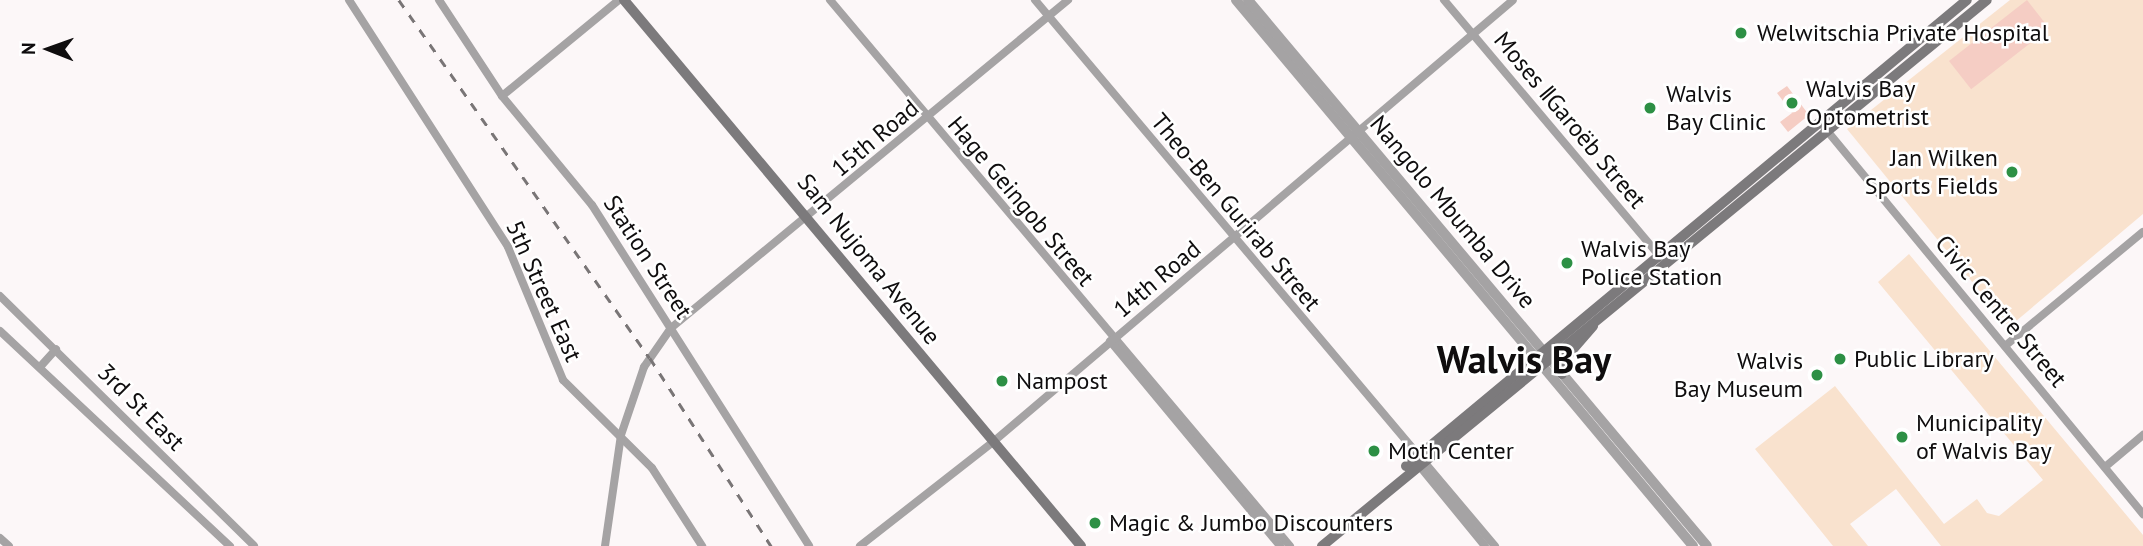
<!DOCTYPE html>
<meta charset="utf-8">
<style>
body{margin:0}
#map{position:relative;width:2143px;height:546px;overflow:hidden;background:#fcf7f8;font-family:"PT Sans",sans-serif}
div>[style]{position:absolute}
.green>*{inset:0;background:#f9e2ce}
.building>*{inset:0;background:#f5cdc4;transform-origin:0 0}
.minor>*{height:8px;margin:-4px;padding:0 4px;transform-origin:4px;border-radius:4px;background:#a5a3a4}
.tertiary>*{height:10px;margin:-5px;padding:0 5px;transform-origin:5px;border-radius:5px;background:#a5a3a4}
.secondary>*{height:10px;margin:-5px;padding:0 5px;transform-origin:5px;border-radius:5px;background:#7c7a7c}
.rail>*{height:2.5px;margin-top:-1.25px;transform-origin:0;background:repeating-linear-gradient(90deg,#797576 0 9px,transparent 0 18px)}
.dots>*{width:19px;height:19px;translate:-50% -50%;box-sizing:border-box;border:4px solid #fff;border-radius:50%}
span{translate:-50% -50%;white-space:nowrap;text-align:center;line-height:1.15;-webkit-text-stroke:5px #fff;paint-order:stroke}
.poi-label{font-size:24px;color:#0f0d0e}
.left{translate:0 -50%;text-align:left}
.right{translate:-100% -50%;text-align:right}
.street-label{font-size:24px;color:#0f0d0e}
.town-label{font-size:38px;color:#0f0d0e;font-weight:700}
.north{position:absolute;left:14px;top:14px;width:70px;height:70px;-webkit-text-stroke:5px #fff;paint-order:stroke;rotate:271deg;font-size:19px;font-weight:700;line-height:28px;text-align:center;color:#0f0d0e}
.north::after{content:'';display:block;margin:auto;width:24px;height:32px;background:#0f0d0e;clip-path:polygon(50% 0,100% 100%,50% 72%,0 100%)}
</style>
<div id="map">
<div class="green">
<i style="clip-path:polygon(2010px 0,2143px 0,2143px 214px,2009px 327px,1847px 129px)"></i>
<i style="clip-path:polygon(1909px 254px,2143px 535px,2143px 546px,1941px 546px,1896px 489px,1850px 524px,1868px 546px,1833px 546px,1755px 449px,1835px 386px,1944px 524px,1977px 499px,1987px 513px,1999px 516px,2043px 480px,1878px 282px)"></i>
</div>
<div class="building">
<i style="left:2027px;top:0;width:36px;height:99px;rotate:52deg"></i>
<i style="clip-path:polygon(1787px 86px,1809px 115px,1788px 132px,1780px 122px,1792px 113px,1777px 93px)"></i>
</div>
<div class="minor">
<i style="left:349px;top:0;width:294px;rotate:57.2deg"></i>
<i style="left:508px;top:247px;width:144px;rotate:67.5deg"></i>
<i style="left:563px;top:380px;width:125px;rotate:44.7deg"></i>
<i style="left:652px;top:468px;width:93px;rotate:57.3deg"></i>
<i style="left:439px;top:0;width:115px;rotate:56.7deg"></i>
<i style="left:502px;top:96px;width:141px;rotate:50.5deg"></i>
<i style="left:592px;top:205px;width:404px;rotate:57.5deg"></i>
<i style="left:830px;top:0;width:714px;rotate:49.89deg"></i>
<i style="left:1035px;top:0;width:714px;rotate:49.89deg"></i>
<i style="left:1444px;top:0;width:340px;rotate:49.9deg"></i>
<i style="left:502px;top:96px;width:151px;rotate:-39.4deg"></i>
<i style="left:1824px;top:127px;width:502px;rotate:50.5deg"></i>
<i style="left:0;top:296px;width:356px;rotate:44.5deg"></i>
<i style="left:0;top:331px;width:315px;rotate:43.1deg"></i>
<i style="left:1110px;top:341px;width:266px;rotate:50.3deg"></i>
<i style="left:2005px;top:346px;width:179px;rotate:-39.6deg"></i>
<i style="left:40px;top:367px;width:24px;rotate:-48deg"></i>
<i style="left:1417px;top:463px;width:107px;rotate:50.7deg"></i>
<i style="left:2105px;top:467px;width:50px;rotate:-40.1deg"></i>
<i style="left:0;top:538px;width:12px;rotate:42deg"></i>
<i style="left:605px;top:546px;width:112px;rotate:-81.8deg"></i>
<i style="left:621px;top:435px;width:72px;rotate:-71.3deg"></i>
<i style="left:644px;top:367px;width:47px;rotate:-55.3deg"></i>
<i style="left:671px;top:328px;width:515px;rotate:-39.56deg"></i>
<i style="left:860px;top:546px;width:169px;rotate:-38deg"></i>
<i style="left:993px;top:442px;width:682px;rotate:-40.36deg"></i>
</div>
<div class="tertiary">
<i style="left:1236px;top:0;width:712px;rotate:50.07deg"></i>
<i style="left:1248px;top:0;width:713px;rotate:49.95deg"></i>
</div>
<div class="secondary">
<i style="left:624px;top:0;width:712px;rotate:50.07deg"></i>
<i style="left:1562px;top:374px;width:11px;rotate:-95deg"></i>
<i style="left:1561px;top:363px;width:49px;rotate:-49.1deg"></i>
<i style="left:1406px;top:466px;width:729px;rotate:-39.72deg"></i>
<i style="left:1322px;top:546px;width:860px;rotate:-39.39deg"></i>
</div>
<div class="rail">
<i style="left:399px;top:0;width:437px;rotate:55deg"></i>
<i style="left:650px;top:358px;width:224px;rotate:57.2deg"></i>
</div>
<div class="dots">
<i style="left:1741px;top:33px;background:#2d9045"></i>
<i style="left:1792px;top:103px;background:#2d9045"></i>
<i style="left:1650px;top:108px;background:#2d9045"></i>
<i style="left:2012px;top:172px;background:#2d9045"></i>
<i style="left:1567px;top:263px;background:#2d9045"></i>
<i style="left:1840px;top:359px;background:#2d9045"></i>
<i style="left:1817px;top:375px;background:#2d9045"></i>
<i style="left:1002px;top:381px;background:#2d9045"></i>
<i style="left:1902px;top:437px;background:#2d9045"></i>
<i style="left:1374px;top:451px;background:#2d9045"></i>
<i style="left:1095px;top:523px;background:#2d9045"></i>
</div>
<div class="poi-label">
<span class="left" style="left:1757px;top:33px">Welwitschia Private Hospital</span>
<span class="left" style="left:1806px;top:103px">Walvis Bay<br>Optometrist</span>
<span class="left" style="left:1666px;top:108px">Walvis<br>Bay Clinic</span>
<span class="right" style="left:1998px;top:172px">Jan Wilken<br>Sports Fields</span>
<span class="left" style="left:1581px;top:263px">Walvis Bay<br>Police Station</span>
<span class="left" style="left:1854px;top:359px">Public Library</span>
<span class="right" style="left:1803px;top:375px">Walvis<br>Bay Museum</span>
<span class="left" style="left:1016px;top:381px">Nampost</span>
<span class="left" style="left:1916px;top:437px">Municipality<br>of Walvis Bay</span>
<span class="left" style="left:1388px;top:451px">Moth Center</span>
<span class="left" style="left:1109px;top:523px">Magic &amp; Jumbo Discounters</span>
</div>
<div class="street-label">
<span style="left:1570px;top:120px;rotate:50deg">Moses ǁGaroëb Street</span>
<span style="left:875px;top:138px;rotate:-40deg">15th Road</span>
<span style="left:1021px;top:201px;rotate:50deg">Hage Geingob Street</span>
<span style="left:1236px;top:212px;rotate:50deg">Theo-Ben Gurirab Street</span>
<span style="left:1453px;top:212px;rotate:50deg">Nangolo Mbumba Drive</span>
<span style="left:648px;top:257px;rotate:57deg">Station Street</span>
<span style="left:869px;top:259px;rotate:51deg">Sam Nujoma Avenue</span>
<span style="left:1157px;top:279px;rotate:-40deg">14th Road</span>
<span style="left:544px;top:291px;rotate:66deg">5th Street East</span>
<span style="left:2001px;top:311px;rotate:50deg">Civic Centre Street</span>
<span style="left:141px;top:407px;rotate:45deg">3rd St East</span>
</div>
<div class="town-label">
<span style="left:1524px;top:359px">Walvis Bay</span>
</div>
<div class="north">N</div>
</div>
